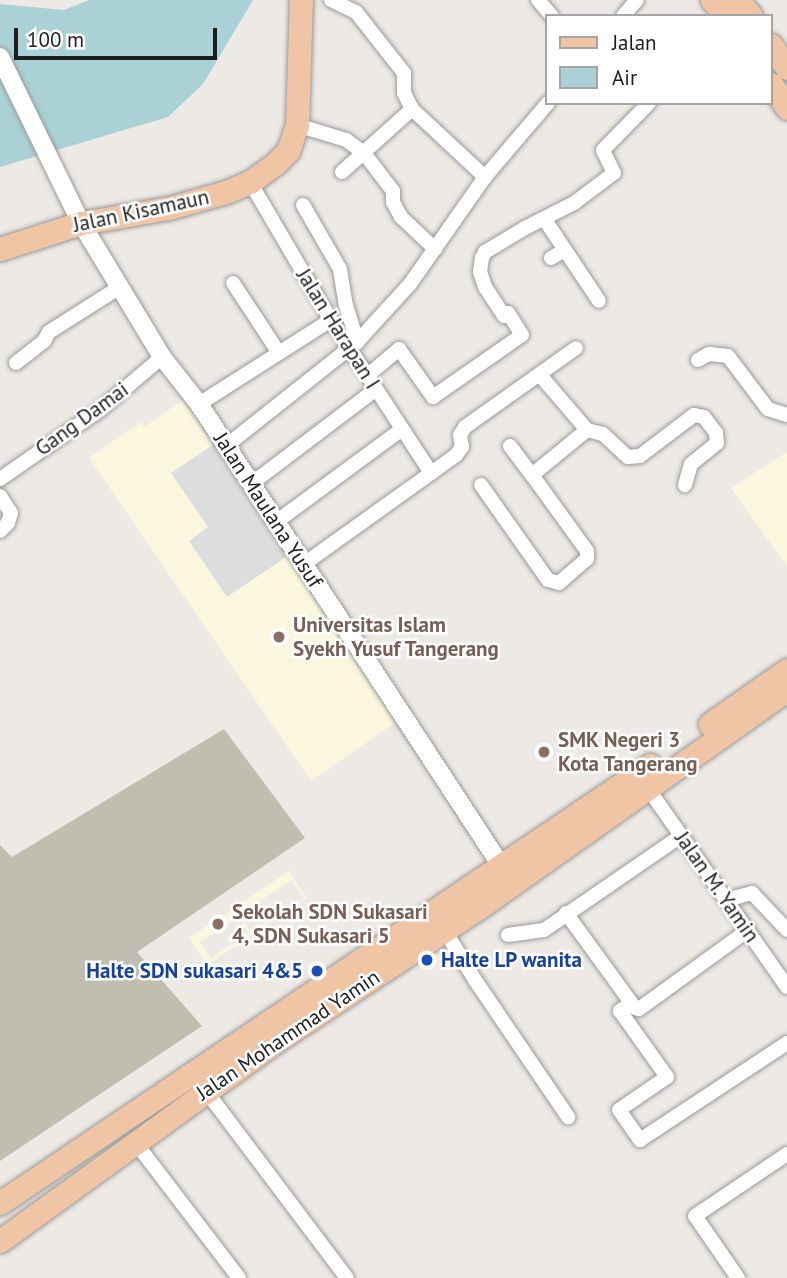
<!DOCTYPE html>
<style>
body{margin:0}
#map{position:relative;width:787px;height:1278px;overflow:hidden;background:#ede9e4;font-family:"PT Sans",sans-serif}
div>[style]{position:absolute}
.education>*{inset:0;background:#fbf7df}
.construction>*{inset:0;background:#c0beb1}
.parking>*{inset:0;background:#ddd}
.water>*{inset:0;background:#aad2d6}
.roads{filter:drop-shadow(0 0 2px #9a9a9a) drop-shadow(0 0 2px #9a9a9a)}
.minor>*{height:14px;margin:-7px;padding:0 7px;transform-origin:7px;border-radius:7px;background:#fff}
.tertiary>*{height:18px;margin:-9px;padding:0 9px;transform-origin:9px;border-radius:9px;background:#fff}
.primary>*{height:23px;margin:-11.5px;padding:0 11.5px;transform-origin:11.5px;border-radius:11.5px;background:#f0c5a6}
.dots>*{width:19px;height:19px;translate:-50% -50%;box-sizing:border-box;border:4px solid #fff;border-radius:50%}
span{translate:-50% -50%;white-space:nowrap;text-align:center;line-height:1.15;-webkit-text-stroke:5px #fff;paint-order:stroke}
.street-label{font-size:21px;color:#1d1d1d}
.education-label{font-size:21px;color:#785e54;font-weight:700}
.left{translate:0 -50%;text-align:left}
.transit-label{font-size:21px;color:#164399;font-weight:700}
.right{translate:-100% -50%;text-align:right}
.legend{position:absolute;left:545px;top:14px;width:228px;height:91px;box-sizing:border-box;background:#fff;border:2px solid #a5a5a5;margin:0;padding:9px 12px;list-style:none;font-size:21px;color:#1d1d1d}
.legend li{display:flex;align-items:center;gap:14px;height:35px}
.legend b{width:35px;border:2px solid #a5a5a5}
.scale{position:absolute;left:14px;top:28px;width:203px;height:32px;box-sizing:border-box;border:4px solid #1d1d1d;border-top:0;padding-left:9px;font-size:21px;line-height:24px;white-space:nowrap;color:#1d1d1d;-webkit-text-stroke:5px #fff;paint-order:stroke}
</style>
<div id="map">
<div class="education">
<i style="clip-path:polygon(183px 400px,402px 718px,311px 781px,89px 458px,141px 422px,144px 427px)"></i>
<i style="clip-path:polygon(787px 452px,787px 566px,731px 488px)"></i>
<i style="clip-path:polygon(evenodd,289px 871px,307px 898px,207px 965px,189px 938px,289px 871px,292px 880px,304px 898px,251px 932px,240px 914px,292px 880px,289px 871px,238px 917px,249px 933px,211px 958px,200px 942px,238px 917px)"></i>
</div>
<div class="construction">
<i style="clip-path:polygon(224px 729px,305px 838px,137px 952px,202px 1026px,0 1161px,0 845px,12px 857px)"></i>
</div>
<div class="parking">
<i style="clip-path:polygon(214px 444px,289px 555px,227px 597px,189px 541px,208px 527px,171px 473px)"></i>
</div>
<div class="water">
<i style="clip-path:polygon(89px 0,253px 0,203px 84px,168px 117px,0 167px,0 4px,64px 10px)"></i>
</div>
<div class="roads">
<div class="minor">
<i style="left:331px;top:0;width:28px;rotate:26deg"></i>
<i style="left:356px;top:12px;width:78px;rotate:51.8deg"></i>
<i style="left:404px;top:73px;width:20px;rotate:90deg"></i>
<i style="left:404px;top:93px;width:18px;rotate:63deg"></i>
<i style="left:412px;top:109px;width:100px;rotate:43deg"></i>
<i style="left:538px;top:0;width:21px;rotate:49deg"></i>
<i style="left:623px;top:16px;width:21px;rotate:-49deg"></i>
<i style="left:297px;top:125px;width:51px;rotate:17deg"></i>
<i style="left:346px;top:140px;width:22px;rotate:36deg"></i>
<i style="left:364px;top:153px;width:48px;rotate:52.7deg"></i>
<i style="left:393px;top:191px;width:11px;rotate:90deg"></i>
<i style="left:393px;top:202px;width:17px;rotate:62deg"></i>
<i style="left:401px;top:217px;width:47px;rotate:43.3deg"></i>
<i style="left:342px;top:172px;width:94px;rotate:-42deg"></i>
<i style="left:250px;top:182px;width:160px;rotate:59.6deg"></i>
<i style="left:331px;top:320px;width:183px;rotate:56.8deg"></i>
<i style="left:303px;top:205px;width:74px;rotate:60deg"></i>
<i style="left:340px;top:269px;width:36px;rotate:81deg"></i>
<i style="left:346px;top:305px;width:39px;rotate:73deg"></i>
<i style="left:545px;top:220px;width:97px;rotate:56.3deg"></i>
<i style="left:551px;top:258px;width:16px;rotate:-30deg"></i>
<i style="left:233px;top:283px;width:84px;rotate:56.7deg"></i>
<i style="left:698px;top:360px;width:13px;rotate:-29deg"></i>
<i style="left:709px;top:354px;width:19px;rotate:6deg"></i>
<i style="left:728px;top:356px;width:66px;rotate:53deg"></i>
<i style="left:768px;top:409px;width:20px;rotate:18deg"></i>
<i style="left:16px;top:363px;width:36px;rotate:-38deg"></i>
<i style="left:44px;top:341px;width:10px;rotate:-61deg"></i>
<i style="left:49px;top:332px;width:84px;rotate:-32.4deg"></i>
<i style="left:540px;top:375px;width:72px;rotate:49.5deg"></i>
<i style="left:587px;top:430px;width:16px;rotate:14deg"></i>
<i style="left:603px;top:434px;width:34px;rotate:43deg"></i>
<i style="left:628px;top:457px;width:12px;rotate:-5deg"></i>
<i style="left:640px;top:456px;width:68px;rotate:-37.2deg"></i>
<i style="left:694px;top:415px;width:10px;rotate:11deg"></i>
<i style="left:704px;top:417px;width:20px;rotate:53deg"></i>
<i style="left:716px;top:433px;width:10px;rotate:84deg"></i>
<i style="left:717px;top:443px;width:33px;rotate:141deg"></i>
<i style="left:691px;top:464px;width:22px;rotate:106deg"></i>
<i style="left:367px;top:376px;width:42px;rotate:-40.2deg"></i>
<i style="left:399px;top:349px;width:59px;rotate:54.7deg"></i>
<i style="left:433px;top:397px;width:108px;rotate:-34.9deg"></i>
<i style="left:522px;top:335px;width:26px;rotate:-122deg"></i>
<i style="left:508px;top:313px;width:5px;rotate:143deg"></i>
<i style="left:504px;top:316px;width:35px;rotate:-123deg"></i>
<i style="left:485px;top:287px;width:16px;rotate:-108deg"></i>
<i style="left:480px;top:272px;width:14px;rotate:-82deg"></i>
<i style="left:482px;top:258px;width:7px;rotate:-63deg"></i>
<i style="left:485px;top:252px;width:47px;rotate:-31deg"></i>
<i style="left:525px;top:228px;width:55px;rotate:-27deg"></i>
<i style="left:574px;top:203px;width:50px;rotate:-36.9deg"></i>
<i style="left:614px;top:173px;width:25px;rotate:-116deg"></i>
<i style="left:603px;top:150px;width:66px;rotate:-45.6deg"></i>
<i style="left:199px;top:404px;width:156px;rotate:-32.5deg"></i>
<i style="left:226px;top:446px;width:167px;rotate:-38.4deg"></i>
<i style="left:357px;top:342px;width:79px;rotate:-47.6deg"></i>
<i style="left:410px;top:284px;width:131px;rotate:-55deg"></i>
<i style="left:485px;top:177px;width:97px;rotate:-49.6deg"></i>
<i style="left:510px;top:446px;width:36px;rotate:53deg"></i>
<i style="left:0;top:479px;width:123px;rotate:-34.7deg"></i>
<i style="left:101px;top:409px;width:80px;rotate:-40.4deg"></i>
<i style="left:251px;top:484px;width:157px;rotate:-37.2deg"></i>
<i style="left:481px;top:485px;width:116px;rotate:54.8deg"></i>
<i style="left:548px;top:580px;width:11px;rotate:15deg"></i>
<i style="left:559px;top:583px;width:37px;rotate:-41deg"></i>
<i style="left:587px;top:559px;width:8px;rotate:-90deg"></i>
<i style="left:587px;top:551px;width:94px;rotate:-125.9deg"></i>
<i style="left:532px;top:475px;width:71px;rotate:-39.3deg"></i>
<i style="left:0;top:496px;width:20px;rotate:57deg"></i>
<i style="left:11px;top:513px;width:10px;rotate:107deg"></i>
<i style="left:8px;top:523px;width:11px;rotate:135deg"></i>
<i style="left:276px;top:522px;width:157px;rotate:-36.4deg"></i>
<i style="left:304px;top:564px;width:187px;rotate:-35.6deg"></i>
<i style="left:456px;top:455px;width:10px;rotate:-53deg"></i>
<i style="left:462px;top:447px;width:12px;rotate:-99deg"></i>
<i style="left:460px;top:435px;width:9px;rotate:-58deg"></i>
<i style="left:465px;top:427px;width:136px;rotate:-35.4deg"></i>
<i style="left:647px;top:787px;width:244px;rotate:55deg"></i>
<i style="left:726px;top:900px;width:27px;rotate:-15deg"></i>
<i style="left:752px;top:893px;width:51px;rotate:46.6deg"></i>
<i style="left:566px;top:913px;width:117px;rotate:54deg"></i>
<i style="left:635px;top:1008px;width:4px;rotate:14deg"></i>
<i style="left:639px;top:1009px;width:135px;rotate:-35.9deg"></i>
<i style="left:445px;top:931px;width:57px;rotate:58.5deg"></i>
<i style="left:475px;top:980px;width:166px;rotate:55.8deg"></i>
<i style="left:508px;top:935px;width:36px;rotate:-8deg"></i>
<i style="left:544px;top:930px;width:166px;rotate:-34.5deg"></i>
<i style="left:631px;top:1003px;width:14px;rotate:144deg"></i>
<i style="left:620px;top:1011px;width:81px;rotate:54.5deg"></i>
<i style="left:667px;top:1077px;width:58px;rotate:145.5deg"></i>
<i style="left:619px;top:1110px;width:37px;rotate:55deg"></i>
<i style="left:640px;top:1140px;width:176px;rotate:-33.4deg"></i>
<i style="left:206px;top:1091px;width:234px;rotate:53deg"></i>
<i style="left:135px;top:1142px;width:171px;rotate:52.6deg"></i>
<i style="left:738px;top:1278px;width:75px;rotate:-124.7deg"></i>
<i style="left:695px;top:1216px;width:111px;rotate:-34deg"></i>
</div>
<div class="tertiary">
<i style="left:0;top:57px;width:185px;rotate:64deg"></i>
<i style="left:81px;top:223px;width:157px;rotate:58.8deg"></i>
<i style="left:162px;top:357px;width:60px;rotate:51.8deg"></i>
<i style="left:199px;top:404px;width:553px;rotate:56.8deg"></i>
</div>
<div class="primary">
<i style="left:712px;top:0;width:22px;rotate:47deg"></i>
<i style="left:738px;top:0;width:21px;rotate:51deg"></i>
<i style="left:771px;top:45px;width:28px;rotate:55deg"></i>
<i style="left:771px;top:84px;width:29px;rotate:56deg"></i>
<i style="left:0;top:249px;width:85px;rotate:-17.8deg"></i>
<i style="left:81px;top:223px;width:89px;rotate:-9.7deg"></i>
<i style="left:169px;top:208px;width:59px;rotate:-15.7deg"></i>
<i style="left:226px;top:192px;width:26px;rotate:-23deg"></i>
<i style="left:250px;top:182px;width:32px;rotate:-36deg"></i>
<i style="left:276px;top:163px;width:17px;rotate:-45deg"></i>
<i style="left:288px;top:151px;width:28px;rotate:-71deg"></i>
<i style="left:297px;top:125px;width:125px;rotate:-88.2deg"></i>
<i style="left:710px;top:724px;width:94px;rotate:-35deg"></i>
<i style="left:0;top:1203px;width:784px;rotate:-33.97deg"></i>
<i style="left:0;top:1241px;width:336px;rotate:-35.9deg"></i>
<i style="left:272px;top:1044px;width:249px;rotate:-33.4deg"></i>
<i style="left:480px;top:907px;width:376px;rotate:-35.3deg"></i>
</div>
</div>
<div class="dots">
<i style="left:279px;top:637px;background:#8d6e63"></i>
<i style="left:544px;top:752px;background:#8d6e63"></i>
<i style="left:218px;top:924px;background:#8d6e63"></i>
<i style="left:427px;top:960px;background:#1a4fb4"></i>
<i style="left:317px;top:971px;background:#1a4fb4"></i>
</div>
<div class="street-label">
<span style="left:141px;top:211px;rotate:-12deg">Jalan Kisamaun</span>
<span style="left:338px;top:329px;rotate:58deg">Jalan Harapan I</span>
<span style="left:82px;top:419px;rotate:-36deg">Gang Damai</span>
<span style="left:268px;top:510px;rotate:57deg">Jalan Maulana Yusuf</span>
<span style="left:717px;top:887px;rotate:55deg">Jalan M. Yamin</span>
<span style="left:288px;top:1035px;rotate:-34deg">Jalan Mohammad Yamin</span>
</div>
<div class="education-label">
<span class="left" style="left:293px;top:637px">Universitas Islam<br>Syekh Yusuf Tangerang</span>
<span class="left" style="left:558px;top:752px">SMK Negeri 3<br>Kota Tangerang</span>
<span class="left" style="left:232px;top:924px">Sekolah SDN Sukasari<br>4, SDN Sukasari 5</span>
</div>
<div class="transit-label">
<span class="left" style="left:441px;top:960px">Halte LP wanita</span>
<span class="right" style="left:303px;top:971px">Halte SDN sukasari 4&amp;5</span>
</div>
<ul class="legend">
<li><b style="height:9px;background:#f0c5a6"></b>Jalan</li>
<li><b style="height:19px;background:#aad2d6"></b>Air</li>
</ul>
<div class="scale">100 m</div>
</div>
